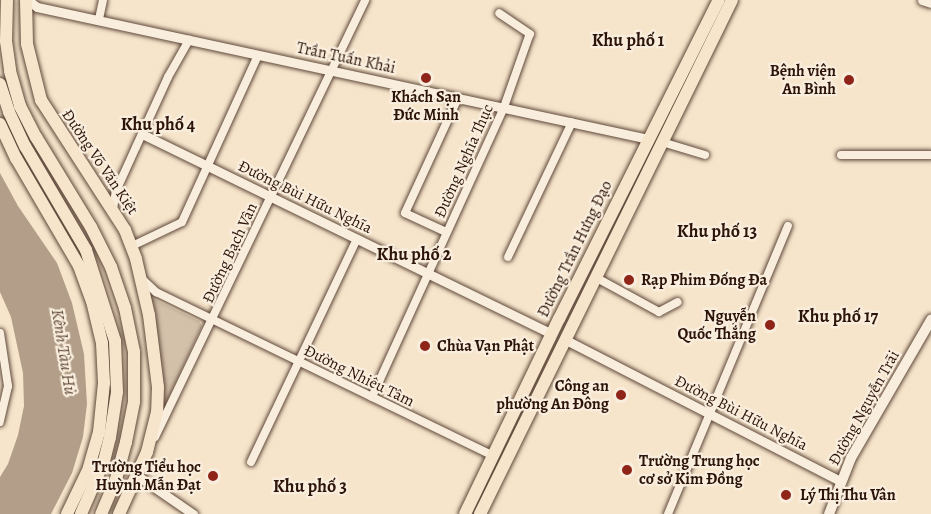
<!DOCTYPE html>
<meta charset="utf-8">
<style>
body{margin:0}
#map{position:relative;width:931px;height:514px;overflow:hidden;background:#f6e5cb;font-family:Alegreya,serif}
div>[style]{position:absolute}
.green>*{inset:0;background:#d4c1aa}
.water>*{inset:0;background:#b29e89}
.roads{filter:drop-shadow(0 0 2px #5f483a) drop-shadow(0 0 2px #5f483a)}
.minor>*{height:8px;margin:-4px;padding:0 4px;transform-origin:4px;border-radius:4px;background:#f9eedd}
.tertiary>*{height:9px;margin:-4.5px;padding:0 4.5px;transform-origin:4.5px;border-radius:4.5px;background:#f9eedd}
.secondary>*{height:10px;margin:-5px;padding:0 5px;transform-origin:5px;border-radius:5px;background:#f9eedd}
.primary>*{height:12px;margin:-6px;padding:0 6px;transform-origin:6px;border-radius:6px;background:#f6e5cb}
.trunk>*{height:12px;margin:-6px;padding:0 6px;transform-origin:6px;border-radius:6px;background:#f6e5cb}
.dots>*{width:16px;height:16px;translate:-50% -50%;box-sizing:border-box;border:3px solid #f9eedd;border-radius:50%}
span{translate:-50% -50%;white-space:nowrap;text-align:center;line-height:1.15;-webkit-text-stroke:4.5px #f9eedd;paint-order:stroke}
.street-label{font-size:16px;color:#2d140a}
.poi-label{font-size:16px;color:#2d140a;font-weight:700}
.right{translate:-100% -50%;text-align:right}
.left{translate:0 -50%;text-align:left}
.neighbourhood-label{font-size:18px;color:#2d140a;font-weight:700}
.water-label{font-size:18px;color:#624b3d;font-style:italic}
</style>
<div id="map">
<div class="green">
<i style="clip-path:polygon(149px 297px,199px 321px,202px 326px,163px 410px)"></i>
</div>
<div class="water">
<i style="clip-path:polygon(0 173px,18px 206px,57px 263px,72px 303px,84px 354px,87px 404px,83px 437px,72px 473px,51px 514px,0 514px,0 477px,8px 464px,18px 435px,24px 406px,23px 373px,11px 317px,0 292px)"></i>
</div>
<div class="roads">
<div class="minor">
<i style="left:99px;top:19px;width:19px;rotate:-78deg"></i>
<i style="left:662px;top:142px;width:45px;rotate:16.8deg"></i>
<i style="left:841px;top:155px;width:90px"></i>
<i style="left:113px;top:209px;width:18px;rotate:-81deg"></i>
<i style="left:116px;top:191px;width:48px;rotate:-65.6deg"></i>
<i style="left:136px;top:147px;width:77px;rotate:-65.4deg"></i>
<i style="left:168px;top:77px;width:43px;rotate:-60.4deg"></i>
<i style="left:446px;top:232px;width:45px;rotate:-155.1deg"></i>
<i style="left:405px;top:213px;width:127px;rotate:-65.3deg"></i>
<i style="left:132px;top:246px;width:55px;rotate:-25.6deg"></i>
<i style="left:182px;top:222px;width:183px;rotate:-65.5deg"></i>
<i style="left:508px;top:257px;width:149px;rotate:-64.6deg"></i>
<i style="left:595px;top:277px;width:73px;rotate:28.7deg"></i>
<i style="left:659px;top:312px;width:21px;rotate:-28deg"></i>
<i style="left:143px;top:280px;width:18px;rotate:43deg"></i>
<i style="left:156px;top:292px;width:375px;rotate:25.9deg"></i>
<i style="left:0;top:333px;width:54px;rotate:81.4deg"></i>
<i style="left:8px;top:386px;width:37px;rotate:103deg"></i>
<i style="left:372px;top:397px;width:319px;rotate:-65.5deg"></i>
<i style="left:504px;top:107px;width:75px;rotate:-70.6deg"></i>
<i style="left:529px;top:36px;width:2px;rotate:-63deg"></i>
<i style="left:530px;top:34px;width:37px;rotate:-146deg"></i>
<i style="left:155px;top:437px;width:485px;rotate:-64.3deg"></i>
<i style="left:251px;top:462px;width:247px;rotate:-64.6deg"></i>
<i style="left:668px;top:514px;width:312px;rotate:-67.4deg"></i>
</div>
<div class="tertiary">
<i style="left:28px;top:0;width:11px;rotate:38deg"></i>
<i style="left:37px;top:7px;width:625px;rotate:12.19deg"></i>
<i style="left:922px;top:0;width:9px;rotate:18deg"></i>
<i style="left:142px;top:134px;width:456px;rotate:26deg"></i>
<i style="left:564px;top:339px;width:310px;rotate:27.2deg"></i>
<i style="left:138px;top:476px;width:67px;rotate:34.6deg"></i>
</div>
<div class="secondary">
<i style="left:829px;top:514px;width:60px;rotate:-68.6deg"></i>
<i style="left:851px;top:458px;width:160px;rotate:-59.9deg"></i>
</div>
<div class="primary">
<i style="left:465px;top:514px;width:216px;rotate:-64.3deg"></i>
<i style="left:559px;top:319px;width:357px;rotate:-63.4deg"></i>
<i style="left:480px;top:514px;width:572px;rotate:-63.88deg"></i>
</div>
<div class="trunk">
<i style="left:7px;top:0;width:41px;rotate:91.4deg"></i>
<i style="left:6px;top:41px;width:30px;rotate:82deg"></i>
<i style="left:10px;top:71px;width:36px;rotate:74deg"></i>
<i style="left:20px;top:106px;width:35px;rotate:63deg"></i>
<i style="left:36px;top:137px;width:105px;rotate:58.6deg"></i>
<i style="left:91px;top:227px;width:45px;rotate:63.4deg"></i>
<i style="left:111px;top:267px;width:43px;rotate:71.1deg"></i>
<i style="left:125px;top:308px;width:45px;rotate:78.4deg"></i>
<i style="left:134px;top:352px;width:50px;rotate:90deg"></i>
<i style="left:134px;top:402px;width:41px;rotate:101.3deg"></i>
<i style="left:126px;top:442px;width:38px;rotate:105deg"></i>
<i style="left:116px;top:479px;width:38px;rotate:113deg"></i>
<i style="left:26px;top:0;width:44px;rotate:88.7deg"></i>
<i style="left:27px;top:44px;width:58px;rotate:76deg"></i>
<i style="left:41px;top:100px;width:155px;rotate:57.1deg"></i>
<i style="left:125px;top:230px;width:31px;rotate:69deg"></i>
<i style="left:136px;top:259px;width:57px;rotate:76.9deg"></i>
<i style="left:149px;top:315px;width:73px;rotate:82.9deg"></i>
<i style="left:158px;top:387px;width:25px;rotate:92deg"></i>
<i style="left:157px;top:412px;width:41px;rotate:104deg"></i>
<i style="left:147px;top:452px;width:68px;rotate:114.3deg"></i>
<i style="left:0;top:84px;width:29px;rotate:72deg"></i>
<i style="left:9px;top:112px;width:38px;rotate:65deg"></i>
<i style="left:25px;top:146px;width:121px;rotate:59.6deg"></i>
<i style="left:86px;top:250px;width:96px;rotate:72.3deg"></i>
<i style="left:115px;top:341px;width:51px;rotate:87.8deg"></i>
<i style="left:117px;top:392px;width:46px;rotate:98.8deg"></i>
<i style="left:110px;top:437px;width:25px;rotate:104deg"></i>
<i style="left:104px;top:461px;width:58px;rotate:113.5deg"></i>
<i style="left:0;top:124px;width:38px;rotate:65deg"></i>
<i style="left:16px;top:158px;width:125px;rotate:59.7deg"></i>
<i style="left:79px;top:266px;width:37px;rotate:70deg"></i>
<i style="left:92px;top:301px;width:43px;rotate:76.6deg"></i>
<i style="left:102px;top:343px;width:40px;rotate:87.1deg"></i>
<i style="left:104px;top:383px;width:49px;rotate:95.8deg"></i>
<i style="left:99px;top:432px;width:37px;rotate:106deg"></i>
<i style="left:89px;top:468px;width:51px;rotate:115.6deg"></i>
</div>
</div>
<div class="dots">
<i style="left:426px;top:78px;background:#8f2418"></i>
<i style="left:849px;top:80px;background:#8f2418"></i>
<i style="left:629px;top:280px;background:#8f2418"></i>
<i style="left:770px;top:325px;background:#8f2418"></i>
<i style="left:425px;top:346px;background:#8f2418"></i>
<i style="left:621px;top:395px;background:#8f2418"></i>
<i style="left:627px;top:470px;background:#8f2418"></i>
<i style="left:213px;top:476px;background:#8f2418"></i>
<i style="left:786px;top:495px;background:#8f2418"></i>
</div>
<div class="street-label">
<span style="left:346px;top:58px;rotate:12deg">Trần Tuấn Khải</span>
<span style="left:464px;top:161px;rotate:-66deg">Đường Nghĩa Thục</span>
<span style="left:100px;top:162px;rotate:56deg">Đường Võ Văn Kiệt</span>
<span style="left:305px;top:197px;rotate:26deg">Đường Bùi Hữu Nghĩa</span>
<span style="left:575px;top:249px;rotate:-64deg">Đường Trần Hưng Đạo</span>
<span style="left:230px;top:253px;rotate:-65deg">Đường Bạch Vân</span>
<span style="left:359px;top:376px;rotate:26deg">Đường Nhiêu Tâm</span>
<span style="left:864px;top:408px;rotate:-61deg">Đường Nguyễn Trãi</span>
<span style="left:741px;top:413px;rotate:27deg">Đường Bùi Hữu Nghĩa</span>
</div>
<div class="poi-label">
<span class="right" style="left:836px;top:80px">Bệnh viện<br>An Bình</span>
<span style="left:426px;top:106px">Khách Sạn<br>Đức Minh</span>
<span class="left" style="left:641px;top:280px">Rạp Phim Đống Đa</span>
<span class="right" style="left:756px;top:325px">Nguyễn<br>Quốc Thắng</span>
<span class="left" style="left:437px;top:346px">Chùa Vạn Phật</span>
<span class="right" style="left:609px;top:395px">Công an<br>phường An Đông</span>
<span class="left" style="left:639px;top:470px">Trường Trung học<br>cơ sở Kim Đồng</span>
<span class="right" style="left:201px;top:476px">Trường Tiểu học<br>Huỳnh Mẫn Đạt</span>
<span class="left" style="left:800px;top:495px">Lý Thị Thu Vân</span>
</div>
<div class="neighbourhood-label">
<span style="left:628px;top:40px">Khu phố 1</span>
<span style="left:158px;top:124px">Khu phố 4</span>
<span style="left:717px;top:231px">Khu phố 13</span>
<span style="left:414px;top:254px">Khu phố 2</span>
<span style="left:838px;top:316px">Khu phố 17</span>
<span style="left:310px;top:486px">Khu phố 3</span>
</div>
<div class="water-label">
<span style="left:64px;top:352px;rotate:81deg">Kênh Tàu Hủ</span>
</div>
</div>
